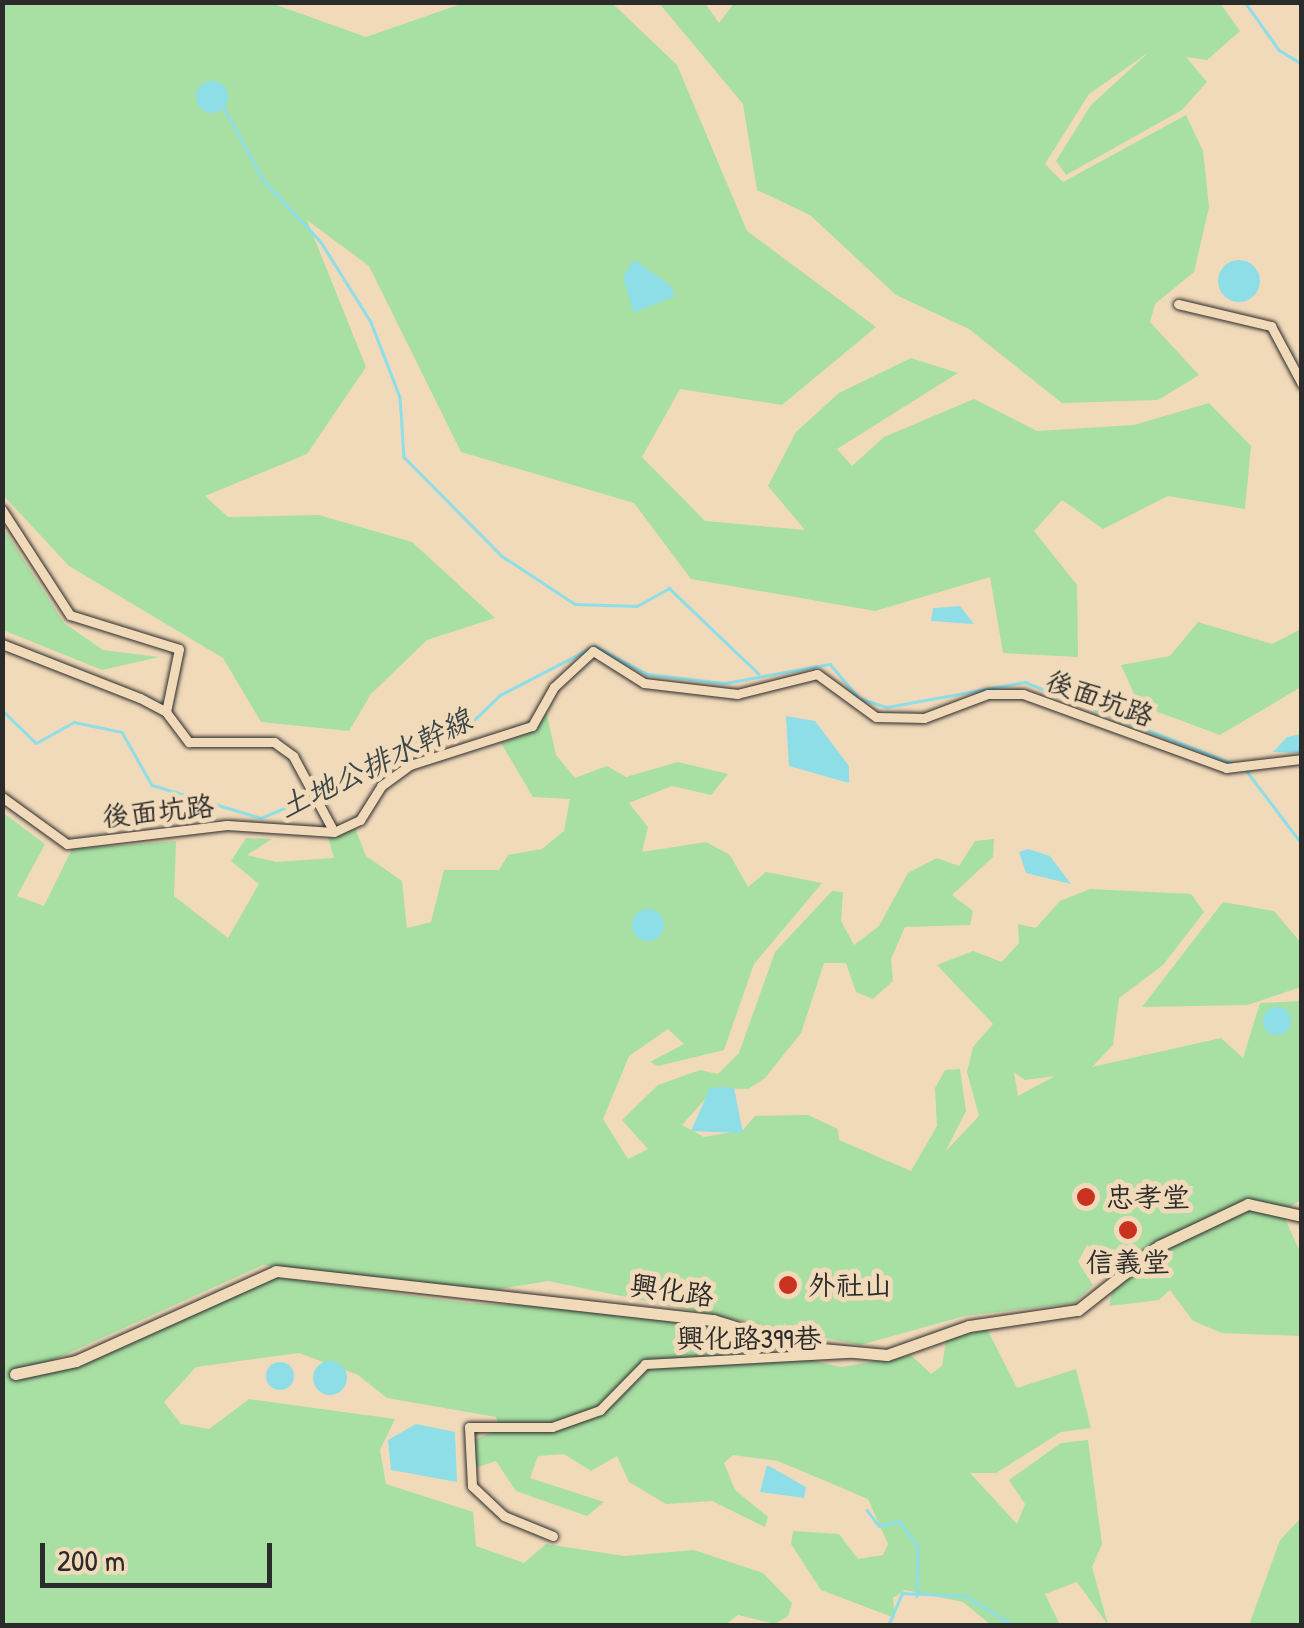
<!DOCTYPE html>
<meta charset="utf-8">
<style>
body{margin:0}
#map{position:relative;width:1304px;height:1628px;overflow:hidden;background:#f1daba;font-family:"Patrick Hand","LXGW WenKai TC",sans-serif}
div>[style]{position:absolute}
.green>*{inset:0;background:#a8dfa3}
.water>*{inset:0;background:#8edee8}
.round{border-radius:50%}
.stream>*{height:2.5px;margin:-1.25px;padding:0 1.25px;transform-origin:1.25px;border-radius:1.25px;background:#8edee8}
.roads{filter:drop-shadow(0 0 2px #2b2b2b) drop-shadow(0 0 2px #2b2b2b)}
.minor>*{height:9px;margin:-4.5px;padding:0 4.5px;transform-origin:4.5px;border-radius:4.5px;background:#f1daba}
.tertiary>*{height:11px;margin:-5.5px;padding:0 5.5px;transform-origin:5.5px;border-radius:5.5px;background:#f1daba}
.dots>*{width:28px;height:28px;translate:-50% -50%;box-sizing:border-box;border:5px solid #f1daba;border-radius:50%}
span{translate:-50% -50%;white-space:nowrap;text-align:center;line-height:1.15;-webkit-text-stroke:10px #f1daba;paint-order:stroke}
.street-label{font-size:28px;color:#2b2b2b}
.poi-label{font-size:28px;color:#2b2b2b}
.left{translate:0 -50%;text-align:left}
.water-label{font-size:30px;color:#3a4647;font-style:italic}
.frame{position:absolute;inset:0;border:5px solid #2b2b2b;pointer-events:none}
.scale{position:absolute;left:40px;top:1543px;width:232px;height:45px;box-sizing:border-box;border:5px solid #2b2b2b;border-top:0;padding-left:12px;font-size:30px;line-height:35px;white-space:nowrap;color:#2b2b2b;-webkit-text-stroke:8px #f1daba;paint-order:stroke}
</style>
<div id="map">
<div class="green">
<i style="clip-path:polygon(3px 2px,271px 3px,366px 37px,464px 3px,612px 3px,677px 65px,747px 231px,876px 327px,782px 405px,680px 389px,642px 457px,705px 521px,805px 530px,768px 486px,796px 432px,839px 393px,911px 358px,958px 373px,837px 449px,852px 466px,884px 437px,974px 399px,1037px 431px,1134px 425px,1209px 403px,1251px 446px,1245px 509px,1168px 496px,1103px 529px,1062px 500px,1034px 531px,1077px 585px,1078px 657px,1003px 653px,990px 577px,875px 611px,691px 579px,634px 503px,461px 452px,369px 266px,307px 220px,366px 367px,307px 454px,205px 496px,228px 517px,319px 515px,412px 542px,495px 618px,427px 640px,371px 694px,349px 731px,261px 722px,223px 658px,69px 566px,3px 495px)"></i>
<i style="clip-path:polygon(735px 2px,1220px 3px,1240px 31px,1207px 60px,1186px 57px,1207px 82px,1182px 110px,1066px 175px,1056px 161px,1091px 105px,1149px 52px,1089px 94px,1045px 164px,1063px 182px,1186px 115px,1203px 151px,1209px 207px,1194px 272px,1155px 304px,1150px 322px,1199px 375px,1158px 400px,1062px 403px,969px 329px,896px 295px,810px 215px,757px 190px,743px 104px,659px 3px,705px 3px,719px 23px)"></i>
<i style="clip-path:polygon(2px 526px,64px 623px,103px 650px,159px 657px,102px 670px,3px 630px)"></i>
<i style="clip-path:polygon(1198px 622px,1272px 644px,1301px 629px,1301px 687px,1220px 735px,1139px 705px,1121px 665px,1170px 656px)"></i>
<i style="clip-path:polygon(evenodd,546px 711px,556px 755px,575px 778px,607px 766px,626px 777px,678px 762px,728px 774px,711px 795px,672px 786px,629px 803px,648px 827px,642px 852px,706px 842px,730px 855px,748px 887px,766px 872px,822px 883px,754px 964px,724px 1050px,658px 1066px,650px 1062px,684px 1044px,668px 1029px,629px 1056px,603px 1119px,628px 1159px,648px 1149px,622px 1120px,658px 1085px,700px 1070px,718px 1074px,739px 1053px,775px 952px,832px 891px,843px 892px,841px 921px,854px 945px,879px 926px,908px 873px,937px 858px,959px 866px,975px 841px,994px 839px,993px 857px,952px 895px,973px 911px,970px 925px,905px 927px,891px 959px,893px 981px,873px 999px,856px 992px,846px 963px,824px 963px,801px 1033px,765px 1078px,748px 1089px,715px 1088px,682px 1125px,704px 1137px,743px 1130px,755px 1116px,808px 1115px,838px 1129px,839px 1140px,911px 1171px,937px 1126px,935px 1088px,945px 1070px,960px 1069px,966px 1111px,945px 1152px,979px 1116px,967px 1072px,973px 1047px,993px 1024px,937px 965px,973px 951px,1002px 962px,1019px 943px,1018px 924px,1036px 928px,1060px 901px,1090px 889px,1191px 894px,1204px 912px,1163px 965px,1119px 998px,1113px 1045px,1092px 1067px,1221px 1038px,1243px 1058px,1260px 1003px,1301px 1001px,1301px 1200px,1282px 1212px,1301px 1254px,1301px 1336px,1222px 1333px,1193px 1321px,1170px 1290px,1159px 1300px,1109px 1306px,1118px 1264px,1087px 1245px,1078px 1262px,1093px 1285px,1074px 1303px,965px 1316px,860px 1345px,548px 1281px,474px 1293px,263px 1265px,49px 1362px,53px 1373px,267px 1276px,467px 1303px,607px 1309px,741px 1329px,760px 1348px,841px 1367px,911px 1355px,931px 1374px,942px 1366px,946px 1340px,987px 1329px,1017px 1388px,1076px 1369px,1091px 1428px,1061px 1432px,996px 1473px,970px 1473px,1017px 1524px,1025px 1504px,1009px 1480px,1061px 1443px,1088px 1440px,1102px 1544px,1092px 1567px,1108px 1625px,1077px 1582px,1045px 1594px,1060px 1625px,991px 1625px,963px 1602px,905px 1590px,893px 1598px,895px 1618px,821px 1590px,791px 1544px,793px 1531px,839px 1534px,858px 1559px,883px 1555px,888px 1544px,868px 1499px,778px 1461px,733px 1455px,724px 1463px,735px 1490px,768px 1517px,765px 1527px,712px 1501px,666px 1504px,629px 1482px,617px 1456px,591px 1471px,564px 1454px,538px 1456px,530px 1478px,604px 1502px,587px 1516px,516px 1491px,496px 1461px,478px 1467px,468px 1460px,471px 1441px,500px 1429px,496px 1417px,387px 1398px,358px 1375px,299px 1353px,196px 1367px,164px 1402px,181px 1424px,209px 1429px,249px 1399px,395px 1419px,380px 1450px,386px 1484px,473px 1512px,476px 1546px,524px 1563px,546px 1544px,624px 1556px,694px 1550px,763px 1573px,792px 1603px,788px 1616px,775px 1624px,738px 1615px,724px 1626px,3px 1625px,2px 812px,45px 844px,17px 896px,44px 906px,72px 849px,176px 841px,174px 896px,228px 938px,259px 884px,231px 861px,246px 838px,272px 839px,247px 855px,276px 862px,334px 858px,328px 837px,355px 828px,366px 856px,402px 881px,407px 928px,431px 922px,444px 870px,499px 870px,508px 855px,542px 849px,564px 831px,570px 799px,533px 797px,501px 743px,536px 731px,546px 711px,1014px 1072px,1025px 1080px,1055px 1076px,1018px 1096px,1014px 1072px)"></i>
<i style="clip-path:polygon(1223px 902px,1274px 911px,1301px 943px,1301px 987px,1247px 1005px,1142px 1007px)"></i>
<i style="clip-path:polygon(1301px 1518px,1301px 1625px,1249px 1625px,1280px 1540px)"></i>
</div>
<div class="water">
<i class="round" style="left:196px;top:81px;width:32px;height:32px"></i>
<i class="round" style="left:1218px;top:260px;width:42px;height:42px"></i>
<i style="clip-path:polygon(634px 260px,670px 285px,675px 296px,634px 313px,623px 277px)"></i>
<i style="clip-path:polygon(960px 606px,974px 624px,931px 621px,933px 608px)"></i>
<i style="clip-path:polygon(786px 716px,815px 721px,849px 766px,849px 783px,789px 766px)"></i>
<i style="clip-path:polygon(1301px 734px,1301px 753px,1273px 752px,1287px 737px)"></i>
<i style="clip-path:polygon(1028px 849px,1050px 856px,1071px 884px,1026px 873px,1019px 852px)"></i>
<i class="round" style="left:632px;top:909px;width:32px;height:32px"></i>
<i class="round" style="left:1263px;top:1007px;width:28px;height:28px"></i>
<i style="clip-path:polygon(720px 1087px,734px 1088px,743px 1133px,691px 1131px,710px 1088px)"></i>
<i class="round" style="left:313px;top:1361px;width:34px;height:34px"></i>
<i class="round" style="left:266px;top:1362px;width:28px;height:28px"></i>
<i style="clip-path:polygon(416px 1424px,455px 1432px,457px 1482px,391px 1470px,388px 1440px)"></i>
<i style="clip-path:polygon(767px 1465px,806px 1487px,804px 1498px,760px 1492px)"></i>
</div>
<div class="stream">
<i style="left:1245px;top:2px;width:59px;rotate:54.7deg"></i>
<i style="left:1279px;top:50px;width:27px;rotate:31deg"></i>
<i style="left:224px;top:108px;width:83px;rotate:61.3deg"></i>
<i style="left:264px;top:181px;width:83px;rotate:46.9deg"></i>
<i style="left:321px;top:242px;width:94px;rotate:58deg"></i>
<i style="left:371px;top:322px;width:80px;rotate:68.9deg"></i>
<i style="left:400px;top:397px;width:60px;rotate:86.2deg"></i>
<i style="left:404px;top:457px;width:139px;rotate:45.3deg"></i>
<i style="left:502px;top:556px;width:87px;rotate:33.3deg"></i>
<i style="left:575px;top:604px;width:62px;rotate:1.8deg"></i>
<i style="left:637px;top:606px;width:37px;rotate:-29deg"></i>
<i style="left:669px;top:588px;width:124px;rotate:43.7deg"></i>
<i style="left:2px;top:710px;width:47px;rotate:44.1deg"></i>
<i style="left:36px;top:743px;width:43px;rotate:-28.9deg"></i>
<i style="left:74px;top:722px;width:49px;rotate:11.8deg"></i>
<i style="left:122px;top:732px;width:61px;rotate:60.5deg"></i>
<i style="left:152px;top:785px;width:114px;rotate:16.8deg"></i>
<i style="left:261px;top:818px;width:136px;rotate:-23deg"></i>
<i style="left:386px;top:765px;width:29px;rotate:-46deg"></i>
<i style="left:406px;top:744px;width:68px;rotate:-17.9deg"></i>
<i style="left:471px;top:723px;width:40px;rotate:-44deg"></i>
<i style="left:500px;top:695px;width:107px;rotate:-27.3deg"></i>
<i style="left:595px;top:646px;width:59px;rotate:28.3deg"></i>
<i style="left:647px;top:674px;width:79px;rotate:6.6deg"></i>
<i style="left:725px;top:683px;width:107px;rotate:-10.3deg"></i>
<i style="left:830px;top:664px;width:45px;rotate:49.5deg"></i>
<i style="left:859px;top:698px;width:29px;rotate:18deg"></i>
<i style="left:887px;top:707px;width:140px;rotate:-10.3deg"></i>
<i style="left:1025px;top:682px;width:225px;rotate:21.4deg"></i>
<i style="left:1246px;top:770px;width:93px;rotate:52.9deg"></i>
<i style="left:867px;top:1510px;width:20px;rotate:53deg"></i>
<i style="left:879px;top:1526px;width:21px;rotate:-14deg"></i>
<i style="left:899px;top:1521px;width:31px;rotate:53deg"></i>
<i style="left:918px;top:1546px;width:50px;rotate:91.1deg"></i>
<i style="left:888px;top:1626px;width:36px;rotate:-67deg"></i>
<i style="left:902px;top:1593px;width:64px;rotate:2.7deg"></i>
<i style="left:966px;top:1596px;width:57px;rotate:31.5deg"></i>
</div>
<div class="roads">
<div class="minor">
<i style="left:1178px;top:304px;width:96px;rotate:13.3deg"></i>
<i style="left:1271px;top:326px;width:66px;rotate:61.9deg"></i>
<i style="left:2px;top:510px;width:125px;rotate:57.1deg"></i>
<i style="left:70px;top:615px;width:114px;rotate:17.3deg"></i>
<i style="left:179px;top:649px;width:64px;rotate:101.7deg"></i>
<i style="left:2px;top:644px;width:148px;rotate:21.4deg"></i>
<i style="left:140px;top:698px;width:30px;rotate:28deg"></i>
<i style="left:166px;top:712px;width:38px;rotate:53deg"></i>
<i style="left:189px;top:742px;width:85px"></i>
<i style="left:274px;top:742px;width:24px;rotate:36deg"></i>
<i style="left:293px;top:756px;width:86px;rotate:61.7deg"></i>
<i style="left:2px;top:797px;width:80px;rotate:35.9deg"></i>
<i style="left:67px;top:844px;width:161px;rotate:-6.8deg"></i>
<i style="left:227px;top:825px;width:107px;rotate:3.7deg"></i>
<i style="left:334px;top:832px;width:29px;rotate:-25deg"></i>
<i style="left:360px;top:820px;width:40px;rotate:-58deg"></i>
<i style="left:381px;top:786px;width:36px;rotate:-36deg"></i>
<i style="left:410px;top:765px;width:128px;rotate:-17.7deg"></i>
<i style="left:532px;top:726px;width:45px;rotate:-60.6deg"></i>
<i style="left:554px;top:687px;width:53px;rotate:-42.7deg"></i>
<i style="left:593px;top:651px;width:60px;rotate:32.1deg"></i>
<i style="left:644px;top:683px;width:94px;rotate:6.7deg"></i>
<i style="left:737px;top:694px;width:82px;rotate:-14deg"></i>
<i style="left:817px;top:674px;width:73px;rotate:36.1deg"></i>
<i style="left:876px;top:717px;width:48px;rotate:1.2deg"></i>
<i style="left:924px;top:718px;width:68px;rotate:-20.6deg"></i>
<i style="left:988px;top:694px;width:35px"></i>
<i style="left:1023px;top:694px;width:216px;rotate:20deg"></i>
<i style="left:1226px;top:768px;width:77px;rotate:-6.8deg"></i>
<i style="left:553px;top:1536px;width:53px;rotate:-157.8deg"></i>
<i style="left:504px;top:1516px;width:44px;rotate:-136.8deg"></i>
<i style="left:472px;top:1486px;width:59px;rotate:-92.9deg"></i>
<i style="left:469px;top:1427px;width:83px"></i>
<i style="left:552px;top:1427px;width:51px;rotate:-19.5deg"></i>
<i style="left:600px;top:1410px;width:64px;rotate:-45.6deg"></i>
<i style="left:645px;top:1364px;width:206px;rotate:-3.1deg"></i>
</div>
<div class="tertiary">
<i style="left:15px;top:1374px;width:62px;rotate:-12deg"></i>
<i style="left:76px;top:1361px;width:219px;rotate:-24.2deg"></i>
<i style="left:276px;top:1271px;width:440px;rotate:6.4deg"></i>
<i style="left:713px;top:1320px;width:91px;rotate:17.2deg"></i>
<i style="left:800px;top:1347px;width:87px;rotate:5.3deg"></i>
<i style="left:887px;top:1355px;width:87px;rotate:-19.5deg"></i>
<i style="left:969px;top:1326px;width:110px;rotate:-8.4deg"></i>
<i style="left:1078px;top:1310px;width:103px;rotate:-38.3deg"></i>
<i style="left:1159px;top:1246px;width:98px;rotate:-25.3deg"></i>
<i style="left:1248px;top:1204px;width:55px;rotate:12.5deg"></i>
</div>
</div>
<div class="dots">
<i style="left:1086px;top:1197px;background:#c8321e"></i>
<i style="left:1128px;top:1230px;background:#c8321e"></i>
<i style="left:788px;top:1285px;background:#c8321e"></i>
</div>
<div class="street-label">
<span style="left:1100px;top:698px;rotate:20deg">後面坑路</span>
<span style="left:158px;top:811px;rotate:-6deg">後面坑路</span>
<span style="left:672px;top:1290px;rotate:8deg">興化路</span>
<span style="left:749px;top:1338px">興化路399巷</span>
</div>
<div class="poi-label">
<span class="left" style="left:1106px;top:1197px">忠孝堂</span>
<span style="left:1128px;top:1262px">信義堂</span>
<span class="left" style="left:808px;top:1285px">外社山</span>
</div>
<div class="water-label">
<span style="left:375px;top:763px;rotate:-26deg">土地公排水幹線</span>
</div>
<div class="frame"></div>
<div class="scale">200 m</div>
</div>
